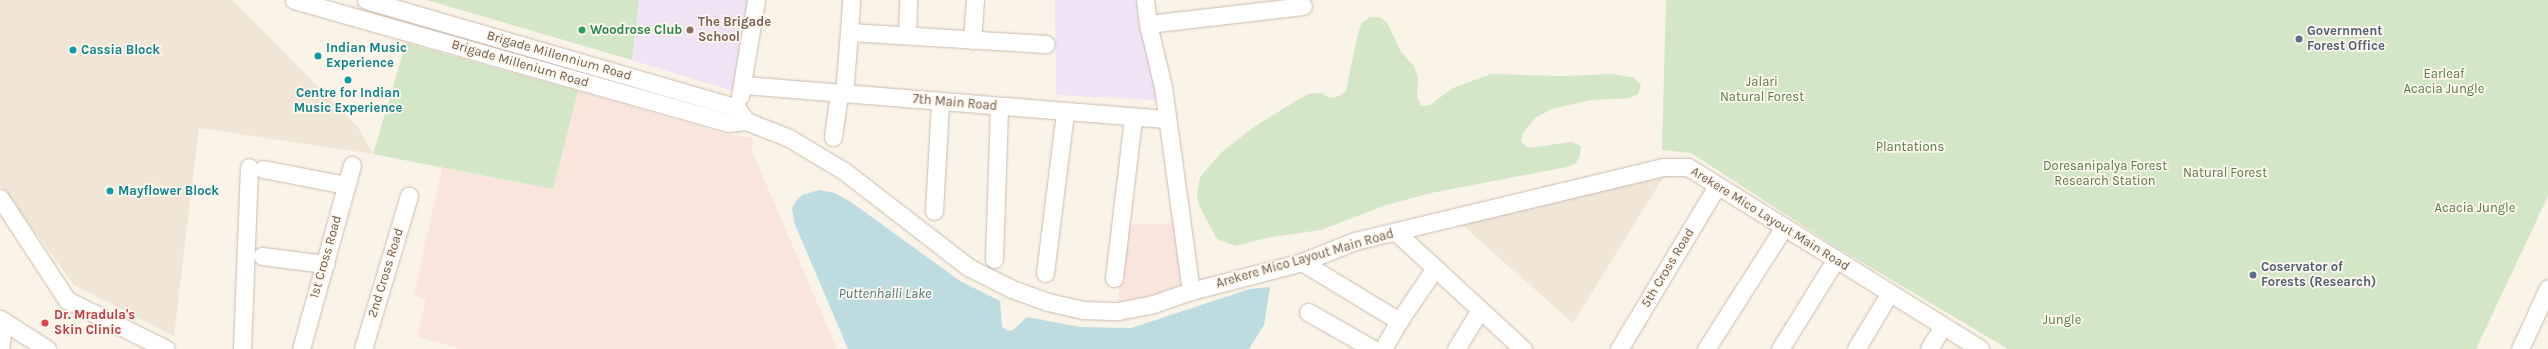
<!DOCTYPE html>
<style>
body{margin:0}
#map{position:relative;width:2548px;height:349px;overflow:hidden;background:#faf3e7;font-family:Karla,sans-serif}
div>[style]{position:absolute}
.residential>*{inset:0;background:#f1e5d6}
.commercial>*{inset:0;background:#f9e5dc}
.education>*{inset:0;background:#f0e3f6}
.green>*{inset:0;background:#d3e6c6}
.water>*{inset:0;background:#bddce2}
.roads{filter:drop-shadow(0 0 1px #cbbbae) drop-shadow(0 0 1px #cbbbae)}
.minor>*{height:17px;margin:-8.5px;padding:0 8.5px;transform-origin:8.5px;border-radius:8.5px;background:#fff}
.dots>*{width:11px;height:11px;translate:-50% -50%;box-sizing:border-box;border:2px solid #fdf7ed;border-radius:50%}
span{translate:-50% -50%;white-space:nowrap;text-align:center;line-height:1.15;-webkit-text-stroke:3.5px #fdf7ed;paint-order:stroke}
.education-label{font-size:13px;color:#785e54;font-weight:700}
.left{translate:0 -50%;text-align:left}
.leisure-label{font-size:13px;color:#27864d;font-weight:700}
.service-label{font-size:13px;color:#4e5e75;font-weight:700}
.culture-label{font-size:13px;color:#0d838f;font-weight:700}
.street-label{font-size:13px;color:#715b4e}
.park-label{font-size:13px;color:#587b4a}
.health-label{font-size:13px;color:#be3a42;font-weight:700}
.water-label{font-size:14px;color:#4a7982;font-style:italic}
</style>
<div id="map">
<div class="residential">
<i style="clip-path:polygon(0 0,232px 0,358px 127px,373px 154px,199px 128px,174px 336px,74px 285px,0 185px)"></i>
<i style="clip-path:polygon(1664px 176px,1573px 323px,1461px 224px)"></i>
</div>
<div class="commercial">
<i style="clip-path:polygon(578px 91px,725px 134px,753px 138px,752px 151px,837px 349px,463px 349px,417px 337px,426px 299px,414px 295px,442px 168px,552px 189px)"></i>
<i style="clip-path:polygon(1176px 223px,1184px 289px,1118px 303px,1126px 225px)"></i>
</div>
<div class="education">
<i style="clip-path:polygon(639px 0,748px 0,736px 92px,632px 60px)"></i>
<i style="clip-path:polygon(1055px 0,1138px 0,1157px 100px,1056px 95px)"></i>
</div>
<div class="green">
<i style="clip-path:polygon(427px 0,639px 0,632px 60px)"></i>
<i style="clip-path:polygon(1666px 0,2548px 0,2548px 196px,2476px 349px,2008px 349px,1833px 245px,1691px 153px,1662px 150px)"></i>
<i style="clip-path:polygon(1370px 17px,1380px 17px,1388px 24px,1401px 52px,1414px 66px,1418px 78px,1417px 97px,1421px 106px,1430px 105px,1453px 88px,1491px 74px,1561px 76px,1613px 74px,1634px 78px,1641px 85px,1638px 94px,1629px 98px,1591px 100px,1552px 109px,1535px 118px,1523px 133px,1521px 142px,1529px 148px,1571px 142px,1581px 146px,1580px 155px,1576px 163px,1567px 167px,1431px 193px,1386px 205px,1321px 230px,1271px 237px,1235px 246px,1217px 239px,1199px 205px,1197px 196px,1200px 177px,1223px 151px,1254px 127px,1299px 99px,1309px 94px,1321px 93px,1330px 98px,1339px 96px,1346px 91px,1358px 33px,1362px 23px)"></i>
<i style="clip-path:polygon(406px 43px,578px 91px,553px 189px,373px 154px)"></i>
</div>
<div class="water">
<i style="clip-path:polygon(819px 190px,835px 193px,851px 202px,960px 281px,1000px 301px,1002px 327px,1008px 331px,1013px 330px,1027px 317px,1080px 327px,1131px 328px,1250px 289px,1270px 287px,1264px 325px,1249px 349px,848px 349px,794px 222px,792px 208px,796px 201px,802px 195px)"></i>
</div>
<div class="roads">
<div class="minor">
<i style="left:294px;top:0;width:451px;rotate:15.8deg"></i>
<i style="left:728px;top:123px;width:18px;rotate:-6deg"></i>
<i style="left:366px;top:0;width:386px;rotate:16.2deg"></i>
<i style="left:737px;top:108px;width:16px;rotate:55deg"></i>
<i style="left:1145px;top:0;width:24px;rotate:83deg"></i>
<i style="left:1148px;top:24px;width:65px;rotate:76.6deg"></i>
<i style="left:1163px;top:87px;width:206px;rotate:82.2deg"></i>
<i style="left:1148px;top:24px;width:156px;rotate:-6.6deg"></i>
<i style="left:849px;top:32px;width:32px;rotate:-86deg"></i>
<i style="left:907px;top:35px;width:35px;rotate:-88deg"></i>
<i style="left:972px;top:40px;width:40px;rotate:-85.7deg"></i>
<i style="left:743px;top:85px;width:425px;rotate:4.6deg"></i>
<i style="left:844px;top:94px;width:62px;rotate:-85.4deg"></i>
<i style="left:849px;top:32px;width:197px;rotate:3.5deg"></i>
<i style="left:740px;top:96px;width:97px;rotate:-80.5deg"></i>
<i style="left:746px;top:121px;width:46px;rotate:21.6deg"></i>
<i style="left:789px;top:138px;width:64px;rotate:31deg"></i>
<i style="left:844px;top:171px;width:157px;rotate:37.7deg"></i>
<i style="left:968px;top:267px;width:49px;rotate:26.6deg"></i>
<i style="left:1012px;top:289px;width:38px;rotate:20deg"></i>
<i style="left:1048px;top:302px;width:37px;rotate:13deg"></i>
<i style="left:1084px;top:310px;width:34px;rotate:2deg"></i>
<i style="left:1118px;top:311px;width:36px;rotate:-11deg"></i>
<i style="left:1153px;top:304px;width:40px;rotate:-18.9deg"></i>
<i style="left:1191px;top:291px;width:115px;rotate:-14.6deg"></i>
<i style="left:1302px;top:262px;width:57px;rotate:-21.6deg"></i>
<i style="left:1355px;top:241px;width:318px;rotate:-13.5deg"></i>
<i style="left:1664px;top:167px;width:24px"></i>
<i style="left:1688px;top:167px;width:344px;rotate:31.9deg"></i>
<i style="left:833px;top:137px;width:44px;rotate:-82.2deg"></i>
<i style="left:263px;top:169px;width:85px;rotate:10.9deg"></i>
<i style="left:0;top:198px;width:122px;rotate:56.7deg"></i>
<i style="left:67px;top:300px;width:110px;rotate:26.3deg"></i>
<i style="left:934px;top:211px;width:109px;rotate:-86.8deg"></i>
<i style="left:1396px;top:232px;width:173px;rotate:42.7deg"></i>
<i style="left:262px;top:256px;width:64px;rotate:7.2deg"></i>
<i style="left:994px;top:259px;width:152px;rotate:-88.1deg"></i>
<i style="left:1302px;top:262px;width:114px;rotate:31.3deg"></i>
<i style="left:1399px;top:321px;width:32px;rotate:120deg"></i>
<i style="left:1045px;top:273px;width:162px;rotate:-82.9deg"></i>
<i style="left:1114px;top:278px;width:161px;rotate:-83.2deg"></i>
<i style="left:1308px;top:312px;width:75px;rotate:29.6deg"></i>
<i style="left:0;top:319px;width:56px;rotate:32.6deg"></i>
<i style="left:1399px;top:321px;width:64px;rotate:-55.8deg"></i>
<i style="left:0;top:349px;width:28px;rotate:-82deg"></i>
<i style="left:242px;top:349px;width:182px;rotate:-87.8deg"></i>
<i style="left:301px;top:349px;width:191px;rotate:-74.5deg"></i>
<i style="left:363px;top:349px;width:160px;rotate:-73.3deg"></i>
<i style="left:1456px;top:349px;width:46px;rotate:-58.4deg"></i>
<i style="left:1619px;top:349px;width:190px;rotate:-59deg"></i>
<i style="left:1706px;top:349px;width:145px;rotate:-57.4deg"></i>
<i style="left:1780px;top:349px;width:106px;rotate:-58.1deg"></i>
<i style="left:1856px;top:349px;width:64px;rotate:-59deg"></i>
<i style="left:1929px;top:349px;width:27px;rotate:-59deg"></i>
<i style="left:2520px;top:349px;width:67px;rotate:-65.3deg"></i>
</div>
</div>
<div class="dots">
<i style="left:582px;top:30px;background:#2e9e5b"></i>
<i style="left:690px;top:30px;background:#8d6e63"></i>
<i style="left:2299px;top:39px;background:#5c6f8a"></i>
<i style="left:73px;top:50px;background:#0f9aa8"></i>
<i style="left:318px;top:56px;background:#0f9aa8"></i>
<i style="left:348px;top:80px;background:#0f9aa8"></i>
<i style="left:110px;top:191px;background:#0f9aa8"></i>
<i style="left:2253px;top:275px;background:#5c6f8a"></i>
<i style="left:45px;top:323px;background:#e0444e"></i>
</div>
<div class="education-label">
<span class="left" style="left:698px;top:30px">The Brigade<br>School</span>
</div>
<div class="leisure-label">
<span class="left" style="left:590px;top:30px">Woodrose Club</span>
</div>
<div class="service-label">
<span class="left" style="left:2307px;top:39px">Government<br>Forest Office</span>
<span class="left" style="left:2261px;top:275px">Coservator of<br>Forests (Research)</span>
</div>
<div class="culture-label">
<span class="left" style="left:326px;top:56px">Indian Music<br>Experience</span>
<span class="left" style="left:81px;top:50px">Cassia Block</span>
<span style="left:348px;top:101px">Centre for Indian<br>Music Experience</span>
<span class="left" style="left:118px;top:191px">Mayflower Block</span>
</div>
<div class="street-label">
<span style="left:559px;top:56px;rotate:16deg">Brigade Millennium Road</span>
<span style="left:520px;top:64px;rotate:16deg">Brigade Millenium Road</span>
<span style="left:955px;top:103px;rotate:5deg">7th Main Road</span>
<span style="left:1770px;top:219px;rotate:32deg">Arekere Mico Layout Main Road</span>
<span style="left:326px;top:257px;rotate:-74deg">1st Cross Road</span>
<span style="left:1305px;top:259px;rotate:-16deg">Arekere Mico Layout Main Road</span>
<span style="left:1668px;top:268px;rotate:-59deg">5th Cross Road</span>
<span style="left:386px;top:273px;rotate:-73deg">2nd Cross Road</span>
</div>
<div class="park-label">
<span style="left:2444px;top:82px">Earleaf<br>Acacia Jungle</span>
<span style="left:1762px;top:90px">Jalari<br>Natural Forest</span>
<span style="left:1910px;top:147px">Plantations</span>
<span style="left:2105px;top:174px">Doresanipalya Forest<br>Research Station</span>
<span style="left:2225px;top:173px">Natural Forest</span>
<span style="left:2475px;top:208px">Acacia Jungle</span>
<span style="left:2062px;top:320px">Jungle</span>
</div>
<div class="health-label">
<span class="left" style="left:54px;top:323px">Dr. Mradula's<br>Skin Clinic</span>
</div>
<div class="water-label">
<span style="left:885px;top:294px">Puttenhalli Lake</span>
</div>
</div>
